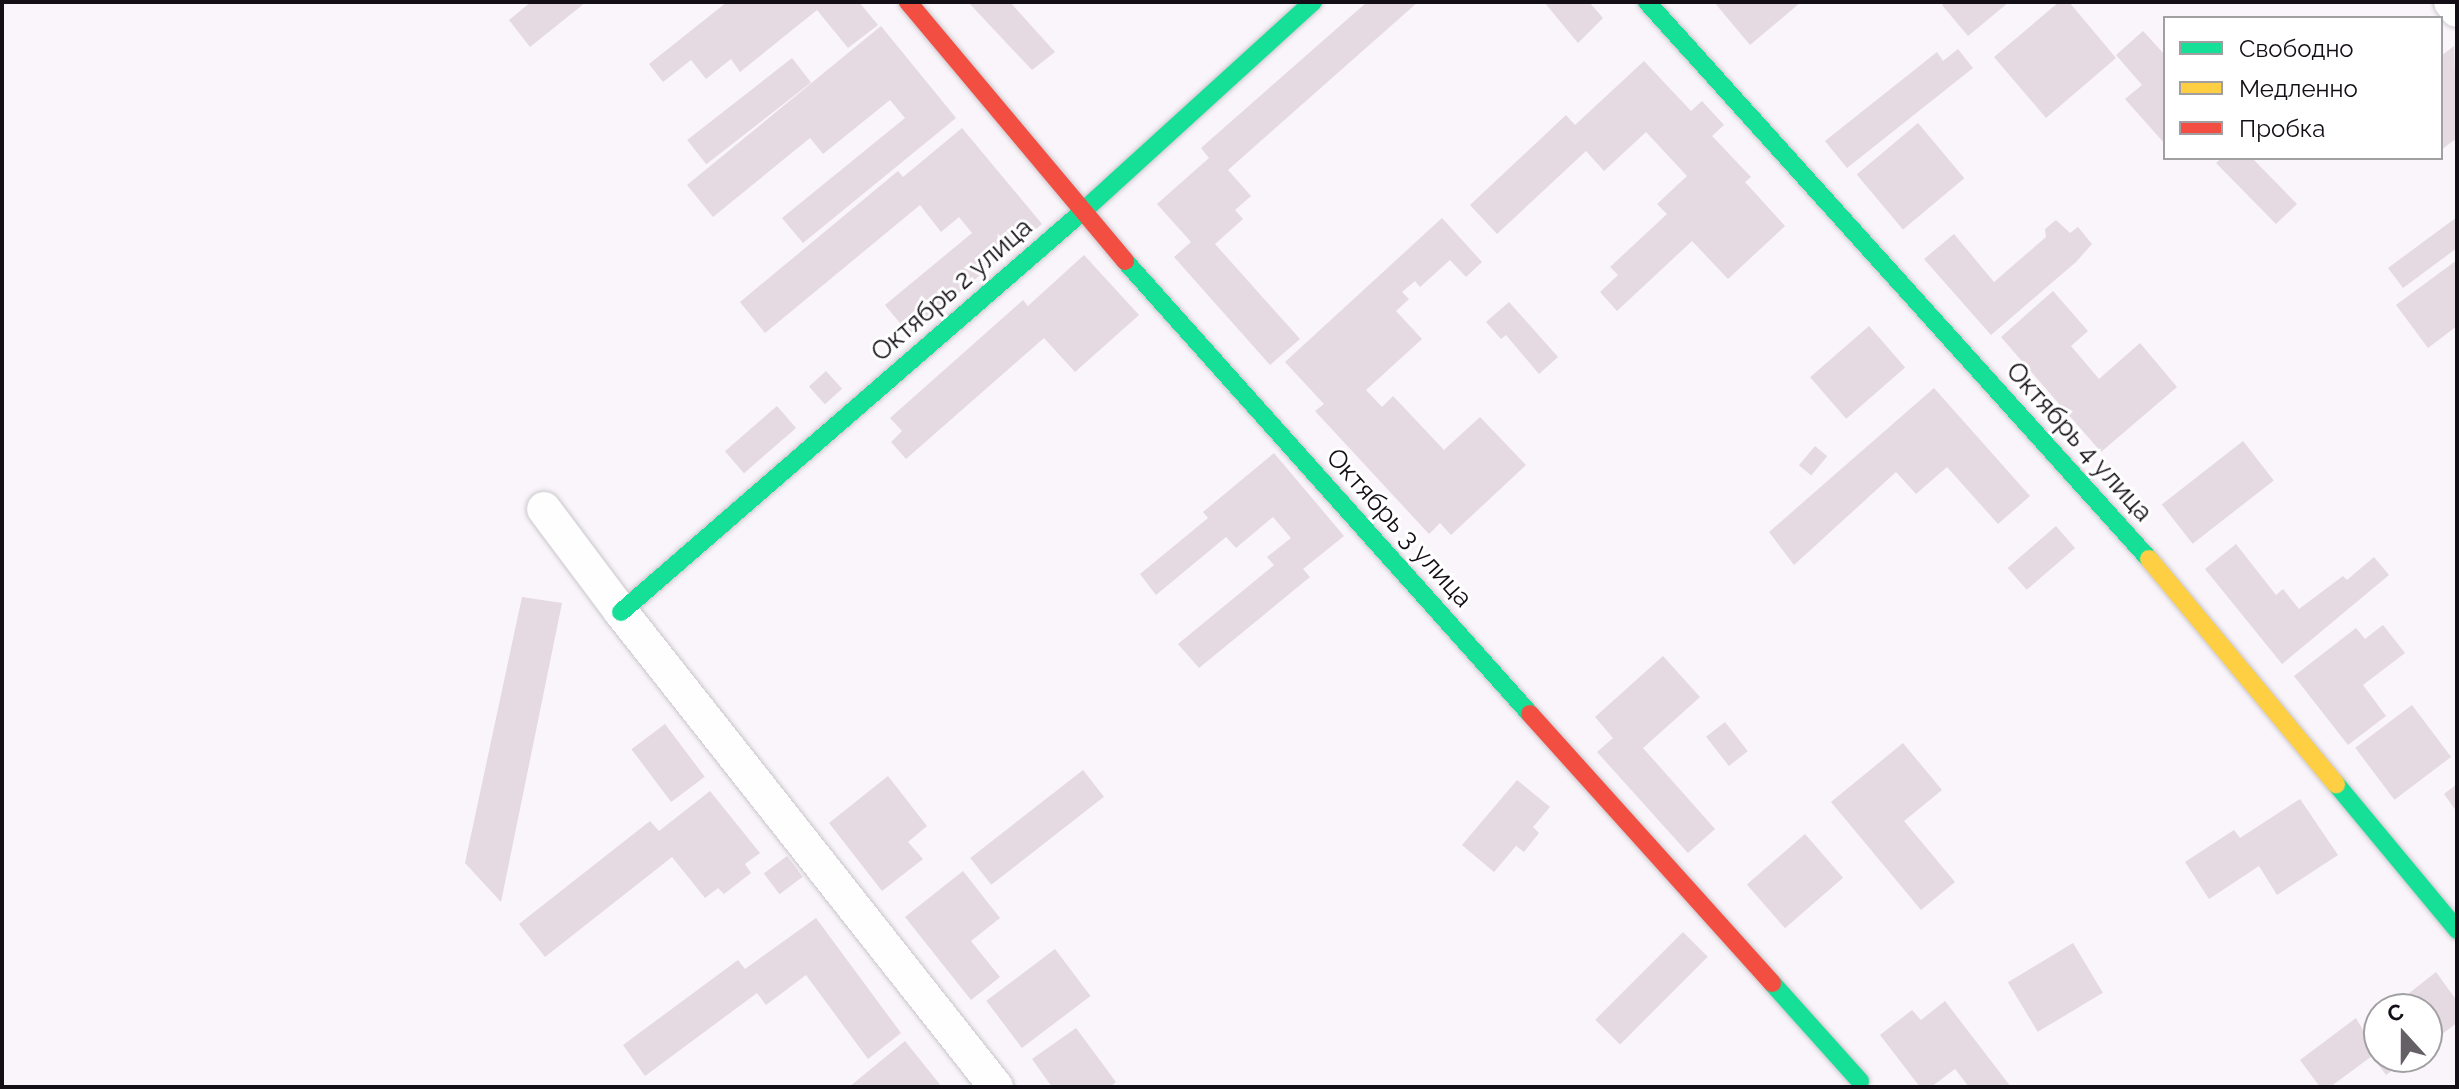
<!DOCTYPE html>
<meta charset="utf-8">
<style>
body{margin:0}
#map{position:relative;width:2459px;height:1089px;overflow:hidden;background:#f9f5fa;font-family:Raleway,sans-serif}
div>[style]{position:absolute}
.building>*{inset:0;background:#e5dae1;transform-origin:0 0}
.roads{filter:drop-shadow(0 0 2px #c9c5cb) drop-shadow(0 0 2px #c9c5cb)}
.street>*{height:34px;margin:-17px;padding:0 17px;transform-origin:17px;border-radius:17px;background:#fefefe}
.fast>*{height:18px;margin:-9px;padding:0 9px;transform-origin:9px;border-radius:9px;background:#16e098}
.slow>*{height:18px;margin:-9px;padding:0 9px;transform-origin:9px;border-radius:9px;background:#ffcf43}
.jam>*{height:18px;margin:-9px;padding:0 9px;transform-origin:9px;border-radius:9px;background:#f24e42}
span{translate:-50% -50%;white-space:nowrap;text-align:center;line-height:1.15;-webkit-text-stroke:6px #fff;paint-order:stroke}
.street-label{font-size:26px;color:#140f16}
.frame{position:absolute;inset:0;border:4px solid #140f16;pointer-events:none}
.legend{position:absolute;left:2163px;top:16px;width:280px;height:144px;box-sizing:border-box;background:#fff;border:2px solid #a19fa2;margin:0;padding:10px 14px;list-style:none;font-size:24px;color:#140f16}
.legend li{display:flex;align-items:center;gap:16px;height:40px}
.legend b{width:40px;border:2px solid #a19fa2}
.north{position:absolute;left:2363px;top:993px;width:80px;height:80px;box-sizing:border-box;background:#fff;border:2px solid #a19fa2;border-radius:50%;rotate:339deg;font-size:22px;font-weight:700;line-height:32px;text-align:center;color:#140f16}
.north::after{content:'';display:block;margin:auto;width:28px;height:36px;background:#646066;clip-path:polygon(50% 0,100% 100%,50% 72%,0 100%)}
</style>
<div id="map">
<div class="building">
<i style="clip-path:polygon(531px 2px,586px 2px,530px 47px,509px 20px)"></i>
<i style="clip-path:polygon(727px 2px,859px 2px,878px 25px,848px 48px,817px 10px,740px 72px,731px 59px,706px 79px,691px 60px,663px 82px,649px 64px)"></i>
<i style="clip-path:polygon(968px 2px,1010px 2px,1055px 52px,1032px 70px)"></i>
<i style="clip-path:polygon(1367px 2px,1418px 2px,1228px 170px,1251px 196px,1235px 210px,1243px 219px,1215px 244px,1300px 339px,1270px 365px,1174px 257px,1191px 242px,1157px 204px,1209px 158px,1201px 148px)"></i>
<i style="clip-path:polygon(1544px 2px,1589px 2px,1603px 18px,1578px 43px)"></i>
<i style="clip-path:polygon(1714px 2px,1801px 2px,1750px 45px)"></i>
<i style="clip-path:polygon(1945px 2px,2009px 2px,1968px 36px,1942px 5px)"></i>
<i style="clip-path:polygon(2059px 2px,2069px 2px,2116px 58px,2046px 118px,1994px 57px)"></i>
<i style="clip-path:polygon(881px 26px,956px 118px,803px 243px,782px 218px,905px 118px,890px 100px,823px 154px,810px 138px,713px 217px,687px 185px)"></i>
<i style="clip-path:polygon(2143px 31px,2165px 55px,2165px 144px,2125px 99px,2142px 85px,2116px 55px)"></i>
<i style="clip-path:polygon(2454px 46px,2457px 138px,2441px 150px,2441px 56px)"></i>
<i style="clip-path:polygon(1958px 49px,1973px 68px,1847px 168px,1825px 141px,1937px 52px,1943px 61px)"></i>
<i style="left:792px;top:58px;width:31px;height:133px;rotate:52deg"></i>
<i style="clip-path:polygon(1644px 61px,1691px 111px,1702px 101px,1724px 125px,1712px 136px,1751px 177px,1745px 182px,1785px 226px,1728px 279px,1692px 241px,1617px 311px,1600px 292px,1618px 275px,1610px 267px,1667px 214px,1657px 204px,1687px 176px,1646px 132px,1604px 171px,1586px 151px,1497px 234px,1470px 205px,1566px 115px,1575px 125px)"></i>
<i style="left:1918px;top:123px;width:72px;height:80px;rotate:50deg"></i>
<i style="clip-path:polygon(962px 128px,1042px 224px,909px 334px,885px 305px,972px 233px,959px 217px,941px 232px,920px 205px,765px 333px,740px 302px,898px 171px,903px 177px)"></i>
<i style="clip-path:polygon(2222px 158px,2252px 158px,2297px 204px,2276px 224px,2216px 163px)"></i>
<i style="clip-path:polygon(2457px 217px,2457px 248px,2403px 288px,2388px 268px)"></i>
<i style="clip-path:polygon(1442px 218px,1482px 262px,1466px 277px,1450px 260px,1420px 287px,1415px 281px,1402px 292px,1409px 299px,1396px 311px,1422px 339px,1366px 390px,1382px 407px,1393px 396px,1444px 450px,1480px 417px,1526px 465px,1451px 535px,1440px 523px,1429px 534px,1315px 411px,1324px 404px,1285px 362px)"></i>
<i style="clip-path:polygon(2056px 220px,2070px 233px,2078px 227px,2092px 244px,2076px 262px,1991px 335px,1924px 259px,1954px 234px,1994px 282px,2046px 237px,2045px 229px)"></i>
<i style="clip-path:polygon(1084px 255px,1139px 315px,1075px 372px,1044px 338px,906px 459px,891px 442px,902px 431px,890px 418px,1023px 300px,1028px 306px)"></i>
<i style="clip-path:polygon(2457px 260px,2457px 326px,2428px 348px,2396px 305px)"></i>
<i style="clip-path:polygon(2053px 291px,2088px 331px,2071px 346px,2099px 379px,2140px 343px,2177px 387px,2101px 452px,2001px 337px)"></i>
<i style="clip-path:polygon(1509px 302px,1558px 357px,1539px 374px,1506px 335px,1501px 339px,1486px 322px)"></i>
<i style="left:1869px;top:326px;width:55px;height:78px;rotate:49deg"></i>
<i style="left:826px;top:371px;width:24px;height:23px;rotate:48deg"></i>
<i style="clip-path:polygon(1934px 388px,2030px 496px,1998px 524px,1947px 467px,1916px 494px,1896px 472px,1794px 565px,1769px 532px)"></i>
<i style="left:777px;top:406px;width:29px;height:69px;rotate:49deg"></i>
<i style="left:2243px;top:441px;width:50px;height:103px;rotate:52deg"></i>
<i style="left:1815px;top:446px;width:16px;height:25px;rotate:40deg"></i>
<i style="clip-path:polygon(1274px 453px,1344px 536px,1303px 569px,1310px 577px,1199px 668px,1178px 644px,1274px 565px,1267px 557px,1291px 538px,1273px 517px,1236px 548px,1226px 537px,1156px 595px,1140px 574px,1208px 518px,1203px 512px)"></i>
<i style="left:2056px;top:526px;width:29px;height:64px;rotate:49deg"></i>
<i style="clip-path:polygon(2236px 544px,2276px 595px,2283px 589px,2299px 609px,2343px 576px,2347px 580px,2374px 557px,2389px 575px,2282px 664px,2205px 569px)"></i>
<i style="clip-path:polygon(522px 597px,562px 603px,501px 902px,465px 863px)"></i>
<i style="clip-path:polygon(2383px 625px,2405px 653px,2363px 685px,2386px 716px,2348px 745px,2294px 676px,2356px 628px,2365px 639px)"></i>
<i style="clip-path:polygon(1663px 656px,1700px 697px,1643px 748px,1715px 829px,1688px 853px,1597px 752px,1613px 738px,1595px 717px)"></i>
<i style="left:2412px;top:705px;width:65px;height:71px;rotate:53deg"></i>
<i style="left:1725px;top:722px;width:37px;height:24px;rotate:52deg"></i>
<i style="left:665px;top:724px;width:66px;height:42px;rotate:53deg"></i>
<i style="clip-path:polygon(1903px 743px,1942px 790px,1904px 821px,1955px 882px,1921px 910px,1831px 802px)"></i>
<i style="left:1083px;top:770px;width:34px;height:143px;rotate:52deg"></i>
<i style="clip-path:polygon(888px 776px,927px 826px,908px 842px,923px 859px,882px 891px,829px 823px)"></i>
<i style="clip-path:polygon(1517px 780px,1550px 807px,1533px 827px,1539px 833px,1524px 852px,1516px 846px,1494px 872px,1462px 845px)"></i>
<i style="clip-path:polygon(2457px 784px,2457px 812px,2444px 794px)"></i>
<i style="clip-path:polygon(710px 791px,760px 853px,745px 864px,751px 873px,724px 894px,718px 888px,705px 898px,672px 857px,545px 957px,519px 924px,650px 821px,659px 831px)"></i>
<i style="clip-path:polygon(2300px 799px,2338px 855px,2277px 895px,2259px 866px,2209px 899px,2185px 862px,2234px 830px,2240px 838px)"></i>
<i style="left:1805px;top:834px;width:58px;height:77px;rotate:49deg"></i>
<i style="left:787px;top:856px;width:26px;height:29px;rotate:53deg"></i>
<i style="clip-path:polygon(963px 871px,1000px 918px,971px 941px,1000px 977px,971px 1000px,905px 917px)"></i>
<i style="clip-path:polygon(816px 918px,901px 1033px,868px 1059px,806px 975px,766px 1005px,757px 993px,645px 1076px,623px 1045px,738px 960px,745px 969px)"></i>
<i style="left:1683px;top:932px;width:35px;height:124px;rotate:45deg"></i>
<i style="left:2073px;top:943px;width:58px;height:76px;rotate:59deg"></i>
<i style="left:1055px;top:949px;width:59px;height:86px;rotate:53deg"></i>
<i style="clip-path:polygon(2436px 972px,2457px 1001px,2457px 1023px,2427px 1045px,2427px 1009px,2389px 1009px)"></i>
<i style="clip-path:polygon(1945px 1001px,2011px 1087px,1969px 1087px,1955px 1069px,1931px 1087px,1920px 1087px,1880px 1035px,1912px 1010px,1921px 1020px)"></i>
<i style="clip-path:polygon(2379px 1017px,2379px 1057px,2411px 1057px,2386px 1075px,2372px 1056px,2330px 1087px,2320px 1087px,2300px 1060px,2356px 1018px,2363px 1030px)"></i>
<i style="clip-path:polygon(1076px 1028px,1116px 1082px,1110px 1087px,1052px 1087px,1032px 1059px)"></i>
<i style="clip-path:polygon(905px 1041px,942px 1087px,849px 1087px)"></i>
</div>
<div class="roads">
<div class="street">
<i style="left:2451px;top:2px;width:10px;rotate:53deg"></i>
<i style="left:544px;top:509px;width:129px;rotate:53.2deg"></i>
<i style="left:621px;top:612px;width:605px;rotate:51.71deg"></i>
</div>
<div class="fast">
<i style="left:1647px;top:2px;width:750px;rotate:47.97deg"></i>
<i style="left:1125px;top:261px;width:608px;rotate:48.2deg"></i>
<i style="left:621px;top:612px;width:609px;rotate:-40.94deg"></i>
<i style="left:1081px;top:213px;width:314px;rotate:-42.3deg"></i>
<i style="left:2336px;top:784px;width:190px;rotate:50.3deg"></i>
<i style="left:1772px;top:983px;width:132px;rotate:48.1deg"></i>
</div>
<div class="slow">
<i style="left:2149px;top:559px;width:293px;rotate:50.3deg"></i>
</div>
<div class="jam">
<i style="left:908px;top:2px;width:338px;rotate:50deg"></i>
<i style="left:1530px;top:714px;width:362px;rotate:48deg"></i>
</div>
</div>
<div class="street-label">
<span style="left:952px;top:290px;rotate:-41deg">Октябрь 2 улица</span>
<span style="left:2079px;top:442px;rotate:48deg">Октябрь 4 улица</span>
<span style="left:1399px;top:528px;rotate:48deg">Октябрь 3 улица</span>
</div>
<div class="frame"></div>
<ul class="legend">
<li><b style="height:10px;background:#16e098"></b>Свободно</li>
<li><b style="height:10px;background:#ffcf43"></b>Медленно</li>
<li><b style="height:10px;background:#f24e42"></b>Пробка</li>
</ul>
<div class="north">С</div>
</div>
